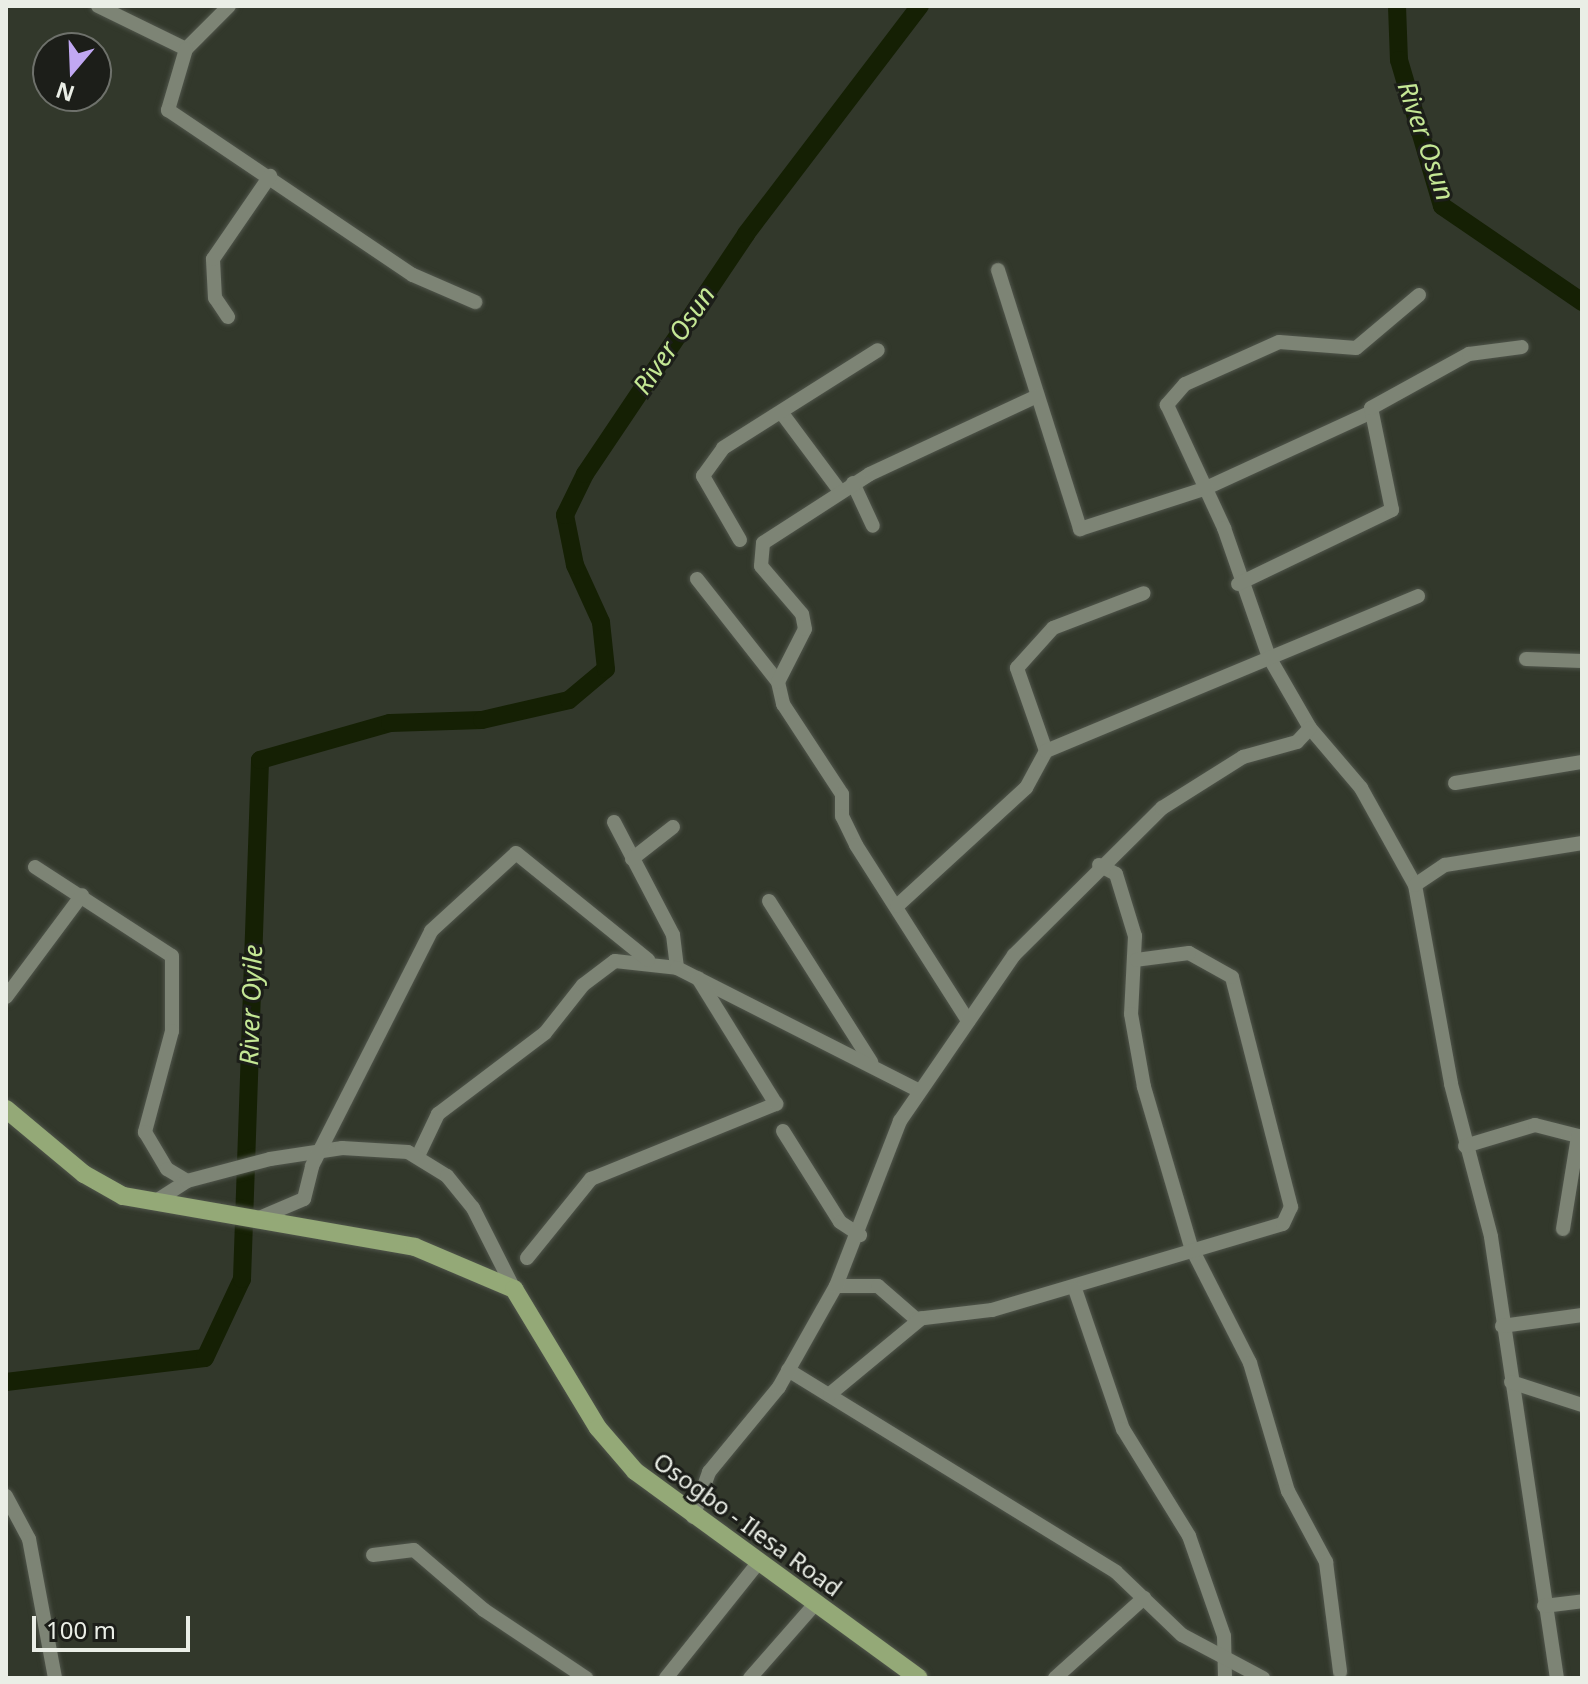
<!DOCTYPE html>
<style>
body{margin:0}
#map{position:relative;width:1588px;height:1684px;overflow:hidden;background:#32382b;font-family:"Noto Sans",sans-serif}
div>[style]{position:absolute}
.river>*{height:18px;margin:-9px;padding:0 9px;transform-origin:9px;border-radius:9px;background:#152004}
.roads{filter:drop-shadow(0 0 2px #50554b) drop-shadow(0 0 2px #50554b)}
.minor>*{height:14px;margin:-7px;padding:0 7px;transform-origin:7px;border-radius:7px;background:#7d8475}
.major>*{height:18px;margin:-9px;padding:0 9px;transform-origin:9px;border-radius:9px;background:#94a977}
span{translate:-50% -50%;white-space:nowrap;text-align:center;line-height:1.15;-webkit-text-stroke:6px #1c1e19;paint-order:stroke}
.street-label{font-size:24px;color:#eaeee6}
.water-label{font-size:26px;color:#c4e794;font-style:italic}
.frame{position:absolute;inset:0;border:8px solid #eaeee6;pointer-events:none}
.north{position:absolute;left:32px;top:32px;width:80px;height:80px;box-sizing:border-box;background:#1c1e19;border:2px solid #6e716b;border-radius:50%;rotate:199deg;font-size:22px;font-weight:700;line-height:32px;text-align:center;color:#eaeee6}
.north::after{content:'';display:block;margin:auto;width:28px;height:36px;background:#c1a8f3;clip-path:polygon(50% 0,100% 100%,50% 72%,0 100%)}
.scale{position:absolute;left:32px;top:1616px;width:158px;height:36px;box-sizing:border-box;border:4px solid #eaeee6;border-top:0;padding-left:10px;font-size:24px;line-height:28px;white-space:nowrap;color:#eaeee6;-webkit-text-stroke:6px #1c1e19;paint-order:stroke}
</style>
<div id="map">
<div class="river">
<i style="left:1397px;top:6px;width:54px;rotate:87.9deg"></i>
<i style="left:1399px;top:60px;width:152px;rotate:73.6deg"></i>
<i style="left:1442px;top:206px;width:170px;rotate:34.4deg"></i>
<i style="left:6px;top:1382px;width:200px;rotate:-6.9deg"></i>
<i style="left:205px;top:1358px;width:87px;rotate:-64.9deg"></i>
<i style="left:242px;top:1279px;width:519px;rotate:-88.01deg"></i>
<i style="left:260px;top:760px;width:135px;rotate:-15.9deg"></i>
<i style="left:390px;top:723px;width:92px;rotate:-1.9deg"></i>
<i style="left:482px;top:720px;width:89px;rotate:-12.9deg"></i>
<i style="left:569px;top:700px;width:48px;rotate:-40deg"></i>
<i style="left:606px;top:669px;width:47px;rotate:-96.1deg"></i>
<i style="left:601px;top:622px;width:63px;rotate:-114.5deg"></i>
<i style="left:575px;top:565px;width:51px;rotate:-101.3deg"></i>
<i style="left:565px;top:515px;width:46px;rotate:-64deg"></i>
<i style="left:585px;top:474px;width:289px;rotate:-56.1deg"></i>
<i style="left:746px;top:234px;width:287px;rotate:-52.7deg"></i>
</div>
<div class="roads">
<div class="minor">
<i style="left:98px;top:6px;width:98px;rotate:26deg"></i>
<i style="left:186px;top:49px;width:61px;rotate:-45deg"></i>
<i style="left:186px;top:49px;width:64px;rotate:106.4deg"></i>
<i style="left:168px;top:110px;width:295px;rotate:34deg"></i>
<i style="left:413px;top:275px;width:68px;rotate:23.5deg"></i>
<i style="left:998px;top:270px;width:272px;rotate:72.4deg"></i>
<i style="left:1080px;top:529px;width:130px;rotate:-17.9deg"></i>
<i style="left:1204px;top:489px;width:179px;rotate:-24.7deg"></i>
<i style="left:1419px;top:295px;width:82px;rotate:139.9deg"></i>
<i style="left:1356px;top:348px;width:77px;rotate:-175.5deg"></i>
<i style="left:1279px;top:342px;width:103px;rotate:155.9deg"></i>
<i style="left:1185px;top:384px;width:28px;rotate:131deg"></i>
<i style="left:1167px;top:405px;width:136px;rotate:65.1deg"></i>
<i style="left:1224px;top:528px;width:137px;rotate:70.8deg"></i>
<i style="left:1269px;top:657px;width:82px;rotate:60deg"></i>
<i style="left:1310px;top:728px;width:79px;rotate:49.6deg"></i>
<i style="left:1361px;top:788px;width:111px;rotate:60.9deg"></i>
<i style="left:1415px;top:885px;width:202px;rotate:79.7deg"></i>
<i style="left:1451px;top:1084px;width:158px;rotate:75.3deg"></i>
<i style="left:1491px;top:1237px;width:446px;rotate:81.5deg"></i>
<i style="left:228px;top:317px;width:23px;rotate:-124deg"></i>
<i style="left:215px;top:298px;width:39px;rotate:-93deg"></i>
<i style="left:213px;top:259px;width:101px;rotate:-55.5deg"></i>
<i style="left:784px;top:416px;width:94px;rotate:53.3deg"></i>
<i style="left:853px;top:483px;width:47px;rotate:65.1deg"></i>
<i style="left:740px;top:540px;width:74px;rotate:-120deg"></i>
<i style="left:703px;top:476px;width:34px;rotate:-54deg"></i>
<i style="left:723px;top:448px;width:183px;rotate:-32.3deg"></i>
<i style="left:697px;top:579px;width:131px;rotate:51.8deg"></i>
<i style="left:778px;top:682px;width:23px;rotate:77deg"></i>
<i style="left:783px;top:704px;width:108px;rotate:56.8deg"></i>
<i style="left:842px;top:794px;width:22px;rotate:90deg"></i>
<i style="left:842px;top:816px;width:32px;rotate:64deg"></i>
<i style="left:856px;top:845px;width:209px;rotate:57.5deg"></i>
<i style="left:1238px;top:584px;width:171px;rotate:-25.7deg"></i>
<i style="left:1392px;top:510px;width:104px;rotate:-101.6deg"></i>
<i style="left:1371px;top:408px;width:112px;rotate:-28.9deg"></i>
<i style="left:1469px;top:354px;width:53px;rotate:-7.5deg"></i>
<i style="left:1526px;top:659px;width:56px;rotate:2deg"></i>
<i style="left:778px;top:682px;width:59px;rotate:-63deg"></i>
<i style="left:805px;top:629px;width:15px;rotate:-101deg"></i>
<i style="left:802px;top:614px;width:63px;rotate:-130.5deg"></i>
<i style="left:761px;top:566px;width:23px;rotate:-85deg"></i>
<i style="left:763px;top:543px;width:127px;rotate:-32.8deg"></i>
<i style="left:870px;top:474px;width:184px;rotate:-25deg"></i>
<i style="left:1046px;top:751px;width:88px;rotate:-109.3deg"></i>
<i style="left:1017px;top:668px;width:54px;rotate:-48deg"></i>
<i style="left:1053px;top:628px;width:97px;rotate:-21deg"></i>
<i style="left:1455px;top:783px;width:129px;rotate:-9.4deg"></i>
<i style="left:614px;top:822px;width:127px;rotate:62.4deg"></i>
<i style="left:673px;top:935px;width:33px;rotate:83deg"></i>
<i style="left:632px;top:859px;width:52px;rotate:-38deg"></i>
<i style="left:1099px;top:865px;width:19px;rotate:28deg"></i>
<i style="left:1116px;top:874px;width:65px;rotate:73deg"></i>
<i style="left:1135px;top:936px;width:78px;rotate:92.9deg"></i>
<i style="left:1131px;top:1014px;width:74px;rotate:79.9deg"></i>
<i style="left:1144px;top:1087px;width:167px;rotate:73.6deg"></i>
<i style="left:1191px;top:1247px;width:130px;rotate:63deg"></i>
<i style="left:1250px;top:1363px;width:134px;rotate:73.5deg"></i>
<i style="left:1288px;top:1491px;width:81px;rotate:61.8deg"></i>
<i style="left:1326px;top:1562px;width:111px;rotate:82.7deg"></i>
<i style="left:35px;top:867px;width:163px;rotate:33deg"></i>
<i style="left:172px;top:956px;width:75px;rotate:90deg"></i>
<i style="left:172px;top:1031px;width:105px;rotate:105deg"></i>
<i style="left:145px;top:1132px;width:43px;rotate:59.3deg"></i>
<i style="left:167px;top:1169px;width:23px;rotate:31deg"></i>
<i style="left:1415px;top:885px;width:36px;rotate:-34deg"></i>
<i style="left:1445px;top:865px;width:139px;rotate:-9.1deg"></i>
<i style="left:769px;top:901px;width:191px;rotate:57.6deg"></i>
<i style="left:897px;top:906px;width:175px;rotate:-42.5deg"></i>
<i style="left:1026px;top:788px;width:42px;rotate:-61.6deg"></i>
<i style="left:1046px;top:751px;width:403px;rotate:-22.6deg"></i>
<i style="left:6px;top:997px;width:127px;rotate:-53.3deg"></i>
<i style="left:783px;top:1131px;width:107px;rotate:57.9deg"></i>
<i style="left:840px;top:1222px;width:24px;rotate:33deg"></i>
<i style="left:1465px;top:1146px;width:73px;rotate:-16.7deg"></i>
<i style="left:1535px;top:1125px;width:49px;rotate:14.3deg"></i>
<i style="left:418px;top:1156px;width:47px;rotate:-64.5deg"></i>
<i style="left:438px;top:1114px;width:134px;rotate:-37.1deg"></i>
<i style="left:545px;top:1033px;width:61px;rotate:-51.6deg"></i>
<i style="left:583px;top:985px;width:40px;rotate:-37deg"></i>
<i style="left:615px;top:961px;width:62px;rotate:6.4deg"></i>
<i style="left:677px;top:968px;width:271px;rotate:26.9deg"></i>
<i style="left:153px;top:1203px;width:40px;rotate:-32.9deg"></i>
<i style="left:187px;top:1181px;width:86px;rotate:-14.8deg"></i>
<i style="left:270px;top:1159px;width:73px;rotate:-8.7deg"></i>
<i style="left:342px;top:1148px;width:66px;rotate:3.5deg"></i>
<i style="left:408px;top:1152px;width:46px;rotate:31.6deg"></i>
<i style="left:447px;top:1176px;width:41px;rotate:50.9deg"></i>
<i style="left:473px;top:1208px;width:91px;rotate:63.2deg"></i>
<i style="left:257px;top:1219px;width:51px;rotate:-23.1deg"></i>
<i style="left:304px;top:1199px;width:34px;rotate:-76deg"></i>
<i style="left:312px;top:1166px;width:263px;rotate:-63.1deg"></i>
<i style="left:431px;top:931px;width:115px;rotate:-42.5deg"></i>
<i style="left:516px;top:853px;width:170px;rotate:39deg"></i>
<i style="left:1563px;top:1229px;width:94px;rotate:-80.8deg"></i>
<i style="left:527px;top:1258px;width:102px;rotate:-51deg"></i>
<i style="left:591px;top:1179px;width:200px;rotate:-22.1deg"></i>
<i style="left:776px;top:1104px;width:148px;rotate:-121.8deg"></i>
<i style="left:836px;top:1286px;width:42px"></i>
<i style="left:878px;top:1286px;width:50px;rotate:41deg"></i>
<i style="left:916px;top:1319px;width:77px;rotate:-6.8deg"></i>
<i style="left:992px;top:1310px;width:303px;rotate:-16.5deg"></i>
<i style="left:1283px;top:1224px;width:19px;rotate:-65deg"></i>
<i style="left:1291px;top:1207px;width:237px;rotate:-104.4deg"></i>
<i style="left:1232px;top:977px;width:49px;rotate:-150.8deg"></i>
<i style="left:1189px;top:953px;width:53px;rotate:172.5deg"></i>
<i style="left:1075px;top:1289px;width:148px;rotate:71.1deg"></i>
<i style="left:1123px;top:1429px;width:126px;rotate:58.3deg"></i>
<i style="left:1189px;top:1536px;width:106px;rotate:70.7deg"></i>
<i style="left:1224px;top:1636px;width:42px;rotate:88.6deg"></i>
<i style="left:1502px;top:1326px;width:81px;rotate:-7.8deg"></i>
<i style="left:788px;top:1370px;width:385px;rotate:31.6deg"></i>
<i style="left:1116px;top:1572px;width:91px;rotate:43.7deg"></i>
<i style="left:1182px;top:1635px;width:92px;rotate:28deg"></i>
<i style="left:1511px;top:1382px;width:75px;rotate:17.9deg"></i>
<i style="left:830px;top:1394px;width:119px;rotate:-39.6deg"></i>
<i style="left:6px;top:1496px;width:49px;rotate:61.9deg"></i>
<i style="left:29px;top:1539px;width:141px;rotate:79.4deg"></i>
<i style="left:693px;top:1517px;width:48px;rotate:-70.4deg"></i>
<i style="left:709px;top:1472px;width:110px;rotate:-50.5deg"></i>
<i style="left:779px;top:1387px;width:116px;rotate:-60.6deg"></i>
<i style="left:836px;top:1286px;width:177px;rotate:-68.8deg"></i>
<i style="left:900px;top:1121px;width:201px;rotate:-55.5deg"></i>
<i style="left:1014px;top:955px;width:209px;rotate:-44.8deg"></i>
<i style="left:1162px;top:808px;width:96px;rotate:-32.2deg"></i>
<i style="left:1243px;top:757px;width:56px;rotate:-15.5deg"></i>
<i style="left:1297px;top:742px;width:19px;rotate:-47deg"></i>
<i style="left:373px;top:1555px;width:41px;rotate:-7deg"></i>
<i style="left:414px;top:1550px;width:92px;rotate:40.6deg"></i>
<i style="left:484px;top:1610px;width:123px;rotate:33.7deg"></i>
<i style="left:1544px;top:1606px;width:38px;rotate:-7deg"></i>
<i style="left:666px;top:1678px;width:149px;rotate:-51.3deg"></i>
<i style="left:750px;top:1678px;width:100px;rotate:-48.7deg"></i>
<i style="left:1055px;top:1678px;width:120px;rotate:-42deg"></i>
</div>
<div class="major">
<i style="left:6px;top:1109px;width:102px;rotate:39.8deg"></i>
<i style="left:84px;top:1174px;width:45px;rotate:29.4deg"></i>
<i style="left:123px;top:1196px;width:296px;rotate:9.9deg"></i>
<i style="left:415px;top:1247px;width:108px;rotate:23deg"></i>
<i style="left:514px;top:1289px;width:162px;rotate:58.9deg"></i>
<i style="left:598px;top:1428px;width:57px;rotate:49.3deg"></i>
<i style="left:635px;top:1471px;width:351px;rotate:36.1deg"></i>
</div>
</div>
<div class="street-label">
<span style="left:748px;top:1524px;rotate:36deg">Osogbo - Ilesa Road</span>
</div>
<div class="water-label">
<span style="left:1426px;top:141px;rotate:71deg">River Osun</span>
<span style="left:674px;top:340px;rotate:-56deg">River Osun</span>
<span style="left:251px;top:1005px;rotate:-88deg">River Oyile</span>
</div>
<div class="frame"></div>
<div class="north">N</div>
<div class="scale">100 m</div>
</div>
